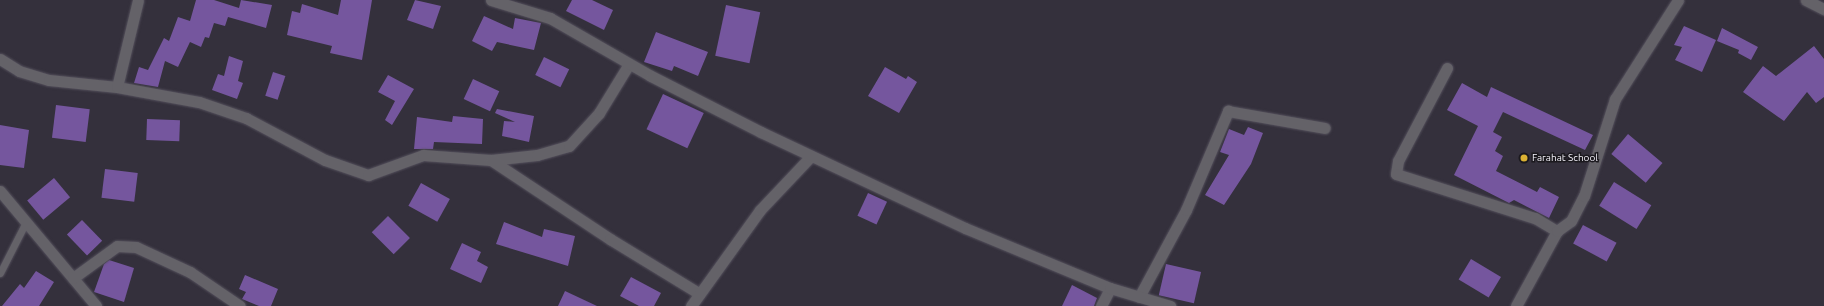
<!DOCTYPE html>
<style>
body{margin:0}
#map{position:relative;width:1824px;height:306px;overflow:hidden;background:#34303c;font-family:Ubuntu,sans-serif}
div>[style]{position:absolute}
.building>*{inset:0;background:#75569e;transform-origin:0 0}
.roads{filter:drop-shadow(0 0 1px #534f5b) drop-shadow(0 0 1px #534f5b)}
.service>*{height:7px;margin:-3.5px;padding:0 3.5px;transform-origin:3.5px;border-radius:3.5px;background:#646268}
.minor>*{height:11px;margin:-5.5px;padding:0 5.5px;transform-origin:5.5px;border-radius:5.5px;background:#646268}
.tertiary>*{height:11px;margin:-5.5px;padding:0 5.5px;transform-origin:5.5px;border-radius:5.5px;background:#646268}
.dots>*{width:11px;height:11px;translate:-50% -50%;box-sizing:border-box;border:2px solid #1b191e;border-radius:50%}
span{translate:-50% -50%;white-space:nowrap;text-align:center;line-height:1.15;-webkit-text-stroke:3px #1b191e;paint-order:stroke}
.poi-label{font-size:10px;color:#f5f3fb}
.left{translate:0 -50%;text-align:left}
</style>
<div id="map">
<div class="building">
<i style="clip-path:polygon(196px 0,214px 0,239px 8px,241px 0,272px 5px,266px 28px,228px 17px,225px 26px,214px 23px,209px 38px,205px 37px,201px 47px,190px 42px,178px 67px,165px 61px,158px 87px,134px 83px,139px 67px,148px 70px,164px 38px,169px 41px,178px 17px,190px 21px)"></i>
<i style="clip-path:polygon(341px 0,372px 0,362px 60px,330px 53px,332px 46px,287px 35px,292px 11px,300px 13px,302px 4px,338px 15px)"></i>
<i style="clip-path:polygon(415px 0,441px 6px,433px 29px,407px 20px)"></i>
<i style="clip-path:polygon(572px 0,592px 0,613px 10px,604px 30px,566px 11px)"></i>
<i style="left:726px;top:5px;width:35px;height:52px;rotate:12deg"></i>
<i style="clip-path:polygon(484px 16px,513px 29px,515px 18px,541px 23px,534px 50px,497px 42px,492px 51px,472px 41px)"></i>
<i style="clip-path:polygon(1684px 26px,1716px 40px,1702px 72px,1675px 60px,1682px 47px,1674px 45px)"></i>
<i style="clip-path:polygon(1722px 28px,1758px 47px,1751px 60px,1738px 53px,1739px 50px,1717px 41px)"></i>
<i style="clip-path:polygon(656px 32px,708px 52px,698px 76px,674px 66px,672px 71px,644px 62px)"></i>
<i style="clip-path:polygon(1814px 46px,1824px 59px,1824px 97px,1816px 103px,1807px 92px,1784px 121px,1743px 92px,1763px 66px,1776px 76px)"></i>
<i style="clip-path:polygon(229px 56px,243px 61px,238px 81px,243px 83px,237px 99px,212px 90px,218px 74px,224px 76px)"></i>
<i style="left:544px;top:57px;width:28px;height:20px;rotate:26deg"></i>
<i style="clip-path:polygon(885px 67px,906px 79px,908px 76px,917px 82px,899px 113px,868px 96px)"></i>
<i style="left:273px;top:72px;width:13px;height:25px;rotate:18deg"></i>
<i style="clip-path:polygon(388px 75px,414px 89px,392px 125px,385px 120px,395px 101px,378px 92px)"></i>
<i style="left:473px;top:79px;width:29px;height:22px;rotate:25deg"></i>
<i style="clip-path:polygon(1462px 83px,1487px 97px,1491px 87px,1593px 135px,1585px 150px,1503px 112px,1493px 132px,1502px 137px,1495px 151px,1503px 156px,1496px 171px,1537px 192px,1540px 187px,1559px 197px,1549px 218px,1514px 200px,1509px 203px,1454px 175px,1478px 126px,1447px 110px)"></i>
<i style="left:663px;top:94px;width:45px;height:39px;rotate:25deg"></i>
<i style="left:56px;top:105px;width:34px;height:33px;rotate:7deg"></i>
<i style="clip-path:polygon(497px 109px,534px 116px,529px 142px,502px 136px,504px 121px,515px 122px,495px 113px)"></i>
<i style="clip-path:polygon(453px 116px,483px 119px,482px 144px,434px 142px,433px 149px,414px 149px,417px 117px,452px 122px)"></i>
<i style="left:147px;top:119px;width:33px;height:21px;rotate:2deg"></i>
<i style="clip-path:polygon(0 125px,29px 130px,24px 168px,0 165px)"></i>
<i style="clip-path:polygon(1248px 127px,1263px 133px,1251px 164px,1224px 205px,1205px 195px,1229px 155px,1220px 152px,1229px 129px,1244px 135px)"></i>
<i style="left:1628px;top:134px;width:45px;height:26px;rotate:40deg"></i>
<i style="left:105px;top:169px;width:33px;height:29px;rotate:7deg"></i>
<i style="left:54px;top:178px;width:25px;height:35px;rotate:50deg"></i>
<i style="left:1614px;top:182px;width:44px;height:28px;rotate:32deg"></i>
<i style="left:421px;top:183px;width:33px;height:26px;rotate:29deg"></i>
<i style="left:868px;top:193px;width:21px;height:25px;rotate:25deg"></i>
<i style="left:388px;top:216px;width:31px;height:23px;rotate:45deg"></i>
<i style="left:82px;top:220px;width:29px;height:21px;rotate:46deg"></i>
<i style="clip-path:polygon(504px 222px,542px 237px,544px 229px,575px 236px,568px 266px,496px 244px)"></i>
<i style="left:1583px;top:225px;width:38px;height:21px;rotate:28deg"></i>
<i style="clip-path:polygon(462px 243px,481px 252px,477px 261px,488px 267px,481px 283px,450px 269px)"></i>
<i style="left:1471px;top:259px;width:35px;height:24px;rotate:31deg"></i>
<i style="clip-path:polygon(109px 260px,134px 268px,124px 302px,94px 292px,104px 264px)"></i>
<i style="left:1166px;top:264px;width:36px;height:32px;rotate:13deg"></i>
<i style="clip-path:polygon(36px 271px,54px 282px,39px 306px,2px 306px,20px 284px,24px 288px)"></i>
<i style="clip-path:polygon(245px 275px,278px 289px,271px 306px,259px 306px,242px 299px,246px 292px,239px 289px)"></i>
<i style="clip-path:polygon(631px 277px,661px 293px,654px 306px,639px 306px,620px 296px)"></i>
<i style="clip-path:polygon(1072px 285px,1097px 298px,1094px 306px,1062px 306px)"></i>
<i style="clip-path:polygon(565px 291px,597px 306px,558px 306px)"></i>
</div>
<div class="roads">
<div class="service">
<i style="left:0;top:273px;width:57px;rotate:-63deg"></i>
</div>
<div class="minor">
<i style="left:1806px;top:0;width:20px;rotate:27deg"></i>
<i style="left:0;top:59px;width:22px;rotate:32deg"></i>
<i style="left:19px;top:71px;width:31px;rotate:17deg"></i>
<i style="left:49px;top:80px;width:68px;rotate:5.9deg"></i>
<i style="left:117px;top:87px;width:83px;rotate:10.4deg"></i>
<i style="left:199px;top:102px;width:50px;rotate:18.8deg"></i>
<i style="left:246px;top:118px;width:89px;rotate:28deg"></i>
<i style="left:325px;top:160px;width:46px;rotate:19.2deg"></i>
<i style="left:368px;top:175px;width:59px;rotate:-20deg"></i>
<i style="left:423px;top:155px;width:68px;rotate:4.2deg"></i>
<i style="left:491px;top:160px;width:46px;rotate:-6.2deg"></i>
<i style="left:537px;top:155px;width:33px;rotate:-16deg"></i>
<i style="left:569px;top:146px;width:45px;rotate:-47.7deg"></i>
<i style="left:599px;top:113px;width:57px;rotate:-58.5deg"></i>
<i style="left:1447px;top:68px;width:105px;rotate:117.8deg"></i>
<i style="left:1398px;top:161px;width:13px;rotate:99deg"></i>
<i style="left:1396px;top:174px;width:146px;rotate:17.6deg"></i>
<i style="left:1535px;top:218px;width:26px;rotate:31deg"></i>
<i style="left:117px;top:87px;width:89px;rotate:-76.4deg"></i>
<i style="left:491px;top:160px;width:143px;rotate:33.6deg"></i>
<i style="left:610px;top:239px;width:105px;rotate:31.4deg"></i>
<i style="left:0;top:191px;width:150px;rotate:50.1deg"></i>
<i style="left:73px;top:278px;width:54px;rotate:-36deg"></i>
<i style="left:117px;top:246px;width:19px;rotate:3deg"></i>
<i style="left:136px;top:247px;width:60px;rotate:24.8deg"></i>
<i style="left:190px;top:272px;width:60px;rotate:34.2deg"></i>
<i style="left:1139px;top:297px;width:99px;rotate:-61.6deg"></i>
<i style="left:1186px;top:210px;width:108px;rotate:-67deg"></i>
<i style="left:1228px;top:111px;width:98px;rotate:9.9deg"></i>
<i style="left:691px;top:306px;width:118px;rotate:-54.3deg"></i>
<i style="left:760px;top:210px;width:74px;rotate:-46.6deg"></i>
<i style="left:1101px;top:306px;width:20px;rotate:-63deg"></i>
<i style="left:1516px;top:306px;width:85px;rotate:-61.3deg"></i>
<i style="left:1557px;top:231px;width:17px;rotate:-36deg"></i>
<i style="left:1571px;top:221px;width:28px;rotate:-63deg"></i>
<i style="left:1584px;top:196px;width:102px;rotate:-72.3deg"></i>
<i style="left:1615px;top:99px;width:117px;rotate:-57.5deg"></i>
</div>
<div class="tertiary">
<i style="left:491px;top:0;width:62px;rotate:17deg"></i>
<i style="left:550px;top:18px;width:116px;rotate:29.9deg"></i>
<i style="left:651px;top:76px;width:123px;rotate:27deg"></i>
<i style="left:761px;top:132px;width:225px;rotate:25.2deg"></i>
<i style="left:965px;top:228px;width:157px;rotate:22.5deg"></i>
<i style="left:1110px;top:288px;width:63px;rotate:16.7deg"></i>
</div>
</div>
<div class="dots">
<i style="left:1524px;top:158px;background:#dcb233"></i>
</div>
<div class="poi-label">
<span class="left" style="left:1532px;top:158px">Farahat School</span>
</div>
</div>
